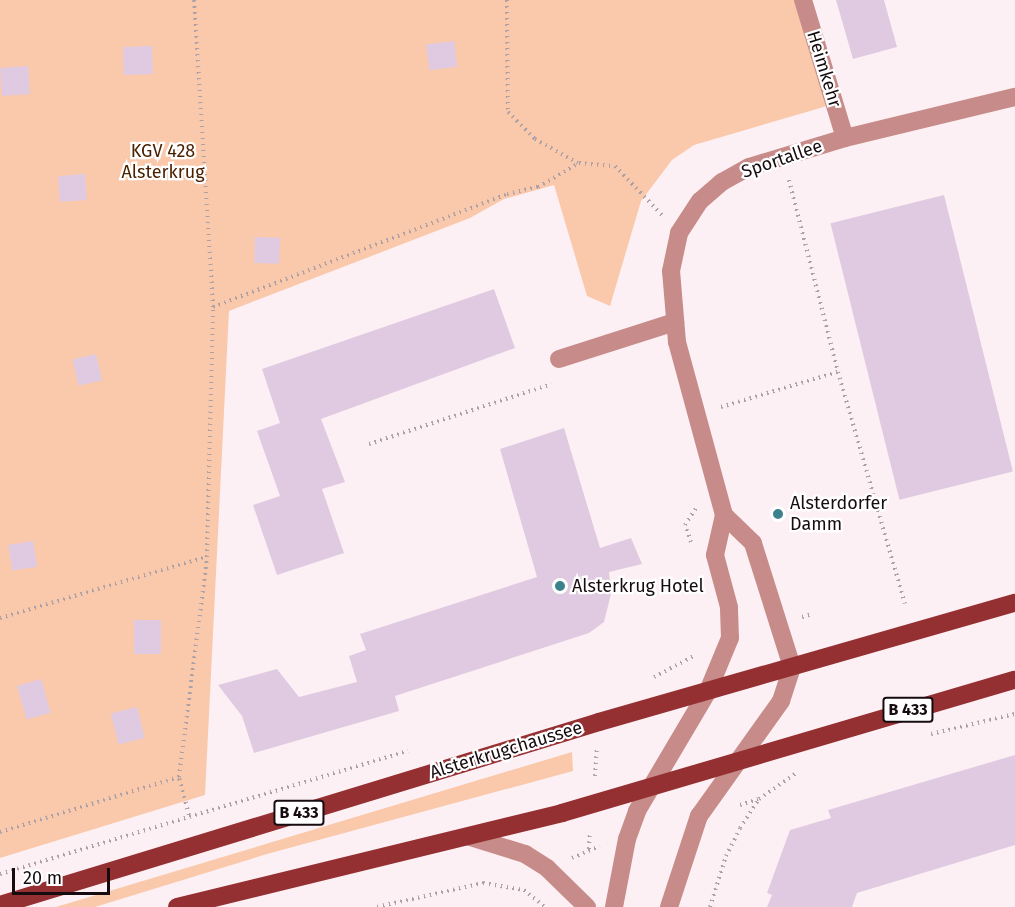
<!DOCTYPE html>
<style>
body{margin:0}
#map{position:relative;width:1015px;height:907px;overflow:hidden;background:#fdf0f4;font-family:"Fira Sans",sans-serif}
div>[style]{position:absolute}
.green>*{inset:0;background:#fac9ac}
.building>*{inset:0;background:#e0cae1;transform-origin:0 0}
.path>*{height:4px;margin-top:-2px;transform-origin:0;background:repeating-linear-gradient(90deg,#ada1a5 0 1.5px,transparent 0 6px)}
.minor>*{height:18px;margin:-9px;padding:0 9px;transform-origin:9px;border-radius:9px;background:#c78c89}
.major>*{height:18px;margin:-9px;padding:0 9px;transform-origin:9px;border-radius:9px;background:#953032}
.dots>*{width:16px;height:16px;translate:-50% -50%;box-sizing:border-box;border:3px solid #fff;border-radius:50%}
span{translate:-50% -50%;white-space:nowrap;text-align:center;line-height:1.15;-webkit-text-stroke:4.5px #fff;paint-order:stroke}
.shield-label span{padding:2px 4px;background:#fff;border:2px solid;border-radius:4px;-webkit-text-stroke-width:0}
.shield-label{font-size:16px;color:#160c10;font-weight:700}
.street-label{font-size:18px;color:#160c10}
.park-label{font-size:18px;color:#4c2100}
.poi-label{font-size:18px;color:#160c10}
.left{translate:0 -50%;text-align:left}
.scale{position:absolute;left:12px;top:868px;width:98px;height:27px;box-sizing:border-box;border:3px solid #160c10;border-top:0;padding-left:8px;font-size:18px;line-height:21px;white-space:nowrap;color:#160c10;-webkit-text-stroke:4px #fff;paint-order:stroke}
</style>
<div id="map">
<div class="green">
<i style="clip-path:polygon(0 0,804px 0,834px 104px,694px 145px,672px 160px,641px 201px,610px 306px,587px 296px,554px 185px,504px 199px,470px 218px,229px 311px,205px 795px,0 858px)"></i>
<i style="clip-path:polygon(572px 752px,573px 771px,267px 854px,95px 907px,56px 907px)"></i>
</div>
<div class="building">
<i style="clip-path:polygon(836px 0,884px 0,897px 47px,853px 59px)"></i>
<i style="left:454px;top:41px;width:26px;height:28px;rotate:83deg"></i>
<i style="left:152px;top:46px;width:28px;height:29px;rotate:88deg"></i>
<i style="left:28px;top:66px;width:28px;height:28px;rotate:86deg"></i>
<i style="left:85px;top:174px;width:26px;height:27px;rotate:86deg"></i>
<i style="left:944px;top:195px;width:285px;height:117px;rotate:76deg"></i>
<i style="left:255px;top:237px;width:25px;height:26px;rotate:2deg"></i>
<i style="clip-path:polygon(494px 289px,515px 348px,321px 419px,345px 482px,322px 489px,344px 553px,277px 575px,253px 505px,280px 496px,257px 431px,280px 423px,262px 369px)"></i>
<i style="left:96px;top:354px;width:27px;height:24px;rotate:77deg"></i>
<i style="clip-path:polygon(564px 428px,600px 548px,631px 538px,642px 564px,609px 572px,611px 594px,604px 622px,589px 633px,395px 696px,399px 711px,254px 753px,242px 716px,218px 685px,277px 669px,299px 697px,357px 682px,349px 656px,366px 650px,360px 634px,537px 577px,500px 449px)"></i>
<i style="left:33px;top:541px;width:26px;height:25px;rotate:81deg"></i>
<i style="left:134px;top:620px;width:27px;height:34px"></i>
<i style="left:41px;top:679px;width:35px;height:25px;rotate:74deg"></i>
<i style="left:137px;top:707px;width:32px;height:27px;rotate:76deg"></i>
<i style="clip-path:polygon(1015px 755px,1015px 845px,857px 893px,852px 907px,767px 907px,772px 895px,767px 893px,790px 830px,831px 818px,828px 810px)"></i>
</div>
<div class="path">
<i style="left:507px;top:0;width:112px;rotate:89.5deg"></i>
<i style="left:508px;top:112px;width:38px;rotate:45deg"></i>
<i style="left:535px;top:139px;width:49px;rotate:29.2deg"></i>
<i style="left:789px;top:180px;width:198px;rotate:75.7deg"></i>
<i style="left:838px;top:372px;width:241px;rotate:73.9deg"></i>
<i style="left:213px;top:307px;width:315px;rotate:-21deg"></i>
<i style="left:507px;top:194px;width:32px;rotate:-13deg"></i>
<i style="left:538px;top:187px;width:48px;rotate:-30.3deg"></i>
<i style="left:579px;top:163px;width:36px;rotate:5deg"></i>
<i style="left:615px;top:166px;width:68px;rotate:46.2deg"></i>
<i style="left:721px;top:407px;width:122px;rotate:-16.7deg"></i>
<i style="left:369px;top:444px;width:192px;rotate:-18.2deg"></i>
<i style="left:691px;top:542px;width:18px;rotate:-109deg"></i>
<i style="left:685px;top:525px;width:20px;rotate:-57deg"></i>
<i style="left:802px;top:617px;width:10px;rotate:-17deg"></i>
<i style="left:0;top:618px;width:215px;rotate:-16.5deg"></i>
<i style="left:654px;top:677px;width:45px;rotate:-27.7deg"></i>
<i style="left:931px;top:734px;width:86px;rotate:-13.4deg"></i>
<i style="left:595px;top:776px;width:28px;rotate:-86deg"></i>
<i style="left:740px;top:805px;width:19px;rotate:-18deg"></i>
<i style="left:189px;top:815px;width:39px;rotate:-105deg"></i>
<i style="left:179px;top:777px;width:222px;rotate:-82.7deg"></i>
<i style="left:207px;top:557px;width:250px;rotate:-88.6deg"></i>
<i style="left:213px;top:307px;width:308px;rotate:-93.5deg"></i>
<i style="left:0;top:832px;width:187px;rotate:-17.1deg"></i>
<i style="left:589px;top:849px;width:17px;rotate:-87deg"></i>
<i style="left:572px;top:858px;width:30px;rotate:-23deg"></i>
<i style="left:0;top:874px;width:426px;rotate:-16.8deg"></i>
<i style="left:377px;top:907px;width:109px;rotate:-12.8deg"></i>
<i style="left:483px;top:883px;width:42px;rotate:9.7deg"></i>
<i style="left:524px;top:890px;width:27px;rotate:39deg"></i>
<i style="left:710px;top:907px;width:53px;rotate:-72.6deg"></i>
<i style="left:726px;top:856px;width:31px;rotate:-63deg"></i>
<i style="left:740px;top:828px;width:35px;rotate:-57deg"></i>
<i style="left:759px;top:799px;width:44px;rotate:-34.8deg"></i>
</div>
<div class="minor">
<i style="left:803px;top:0;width:144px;rotate:73.1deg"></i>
<i style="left:559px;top:359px;width:122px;rotate:-17.7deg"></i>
<i style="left:470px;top:837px;width:58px;rotate:17.2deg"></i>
<i style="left:525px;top:854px;width:26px;rotate:32deg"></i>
<i style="left:547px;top:868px;width:56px;rotate:44.3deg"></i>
<i style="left:614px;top:907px;width:69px;rotate:-79.2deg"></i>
<i style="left:627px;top:839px;width:30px;rotate:-70deg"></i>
<i style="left:637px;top:811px;width:139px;rotate:-59.4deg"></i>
<i style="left:708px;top:691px;width:57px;rotate:-67.5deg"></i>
<i style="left:730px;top:638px;width:31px;rotate:-92deg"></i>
<i style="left:729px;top:607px;width:54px;rotate:-105.1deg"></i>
<i style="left:715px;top:555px;width:41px;rotate:-77.3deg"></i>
<i style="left:724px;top:515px;width:179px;rotate:-105.2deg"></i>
<i style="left:677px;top:342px;width:71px;rotate:-94.8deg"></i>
<i style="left:671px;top:271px;width:39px;rotate:-78deg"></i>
<i style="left:679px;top:233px;width:38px;rotate:-57deg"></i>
<i style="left:700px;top:201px;width:29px;rotate:-41deg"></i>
<i style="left:722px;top:182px;width:31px;rotate:-29deg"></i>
<i style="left:749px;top:167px;width:100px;rotate:-16.8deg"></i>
<i style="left:845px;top:138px;width:175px;rotate:-13.6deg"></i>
<i style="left:669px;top:907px;width:96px;rotate:-71.8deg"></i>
<i style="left:699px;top:816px;width:141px;rotate:-54.5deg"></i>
<i style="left:781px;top:701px;width:36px;rotate:-72deg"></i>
<i style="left:792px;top:667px;width:130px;rotate:-107.5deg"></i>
<i style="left:753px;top:543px;width:40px;rotate:-136deg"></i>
</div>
<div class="major">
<i style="left:0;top:905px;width:626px;rotate:-16.99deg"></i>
<i style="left:599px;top:722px;width:433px;rotate:-16deg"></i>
<i style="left:177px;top:907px;width:396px;rotate:-13.7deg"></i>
<i style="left:562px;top:813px;width:472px;rotate:-16.4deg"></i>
</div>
<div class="dots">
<i style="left:778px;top:514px;background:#3b828c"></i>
<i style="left:560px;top:586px;background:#3b828c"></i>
</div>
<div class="shield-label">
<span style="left:908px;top:710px">B 433</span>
<span style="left:299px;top:813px">B 433</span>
</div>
<div class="street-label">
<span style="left:824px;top:69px;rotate:73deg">Heimkehr</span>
<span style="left:782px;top:159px;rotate:-19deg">Sportallee</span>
<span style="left:506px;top:750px;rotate:-17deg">Alsterkrugchaussee</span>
</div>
<div class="park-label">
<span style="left:163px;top:162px">KGV 428<br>Alsterkrug</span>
</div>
<div class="poi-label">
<span class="left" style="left:790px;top:514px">Alsterdorfer<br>Damm</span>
<span class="left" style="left:572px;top:586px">Alsterkrug Hotel</span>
</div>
<div class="scale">20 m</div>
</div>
